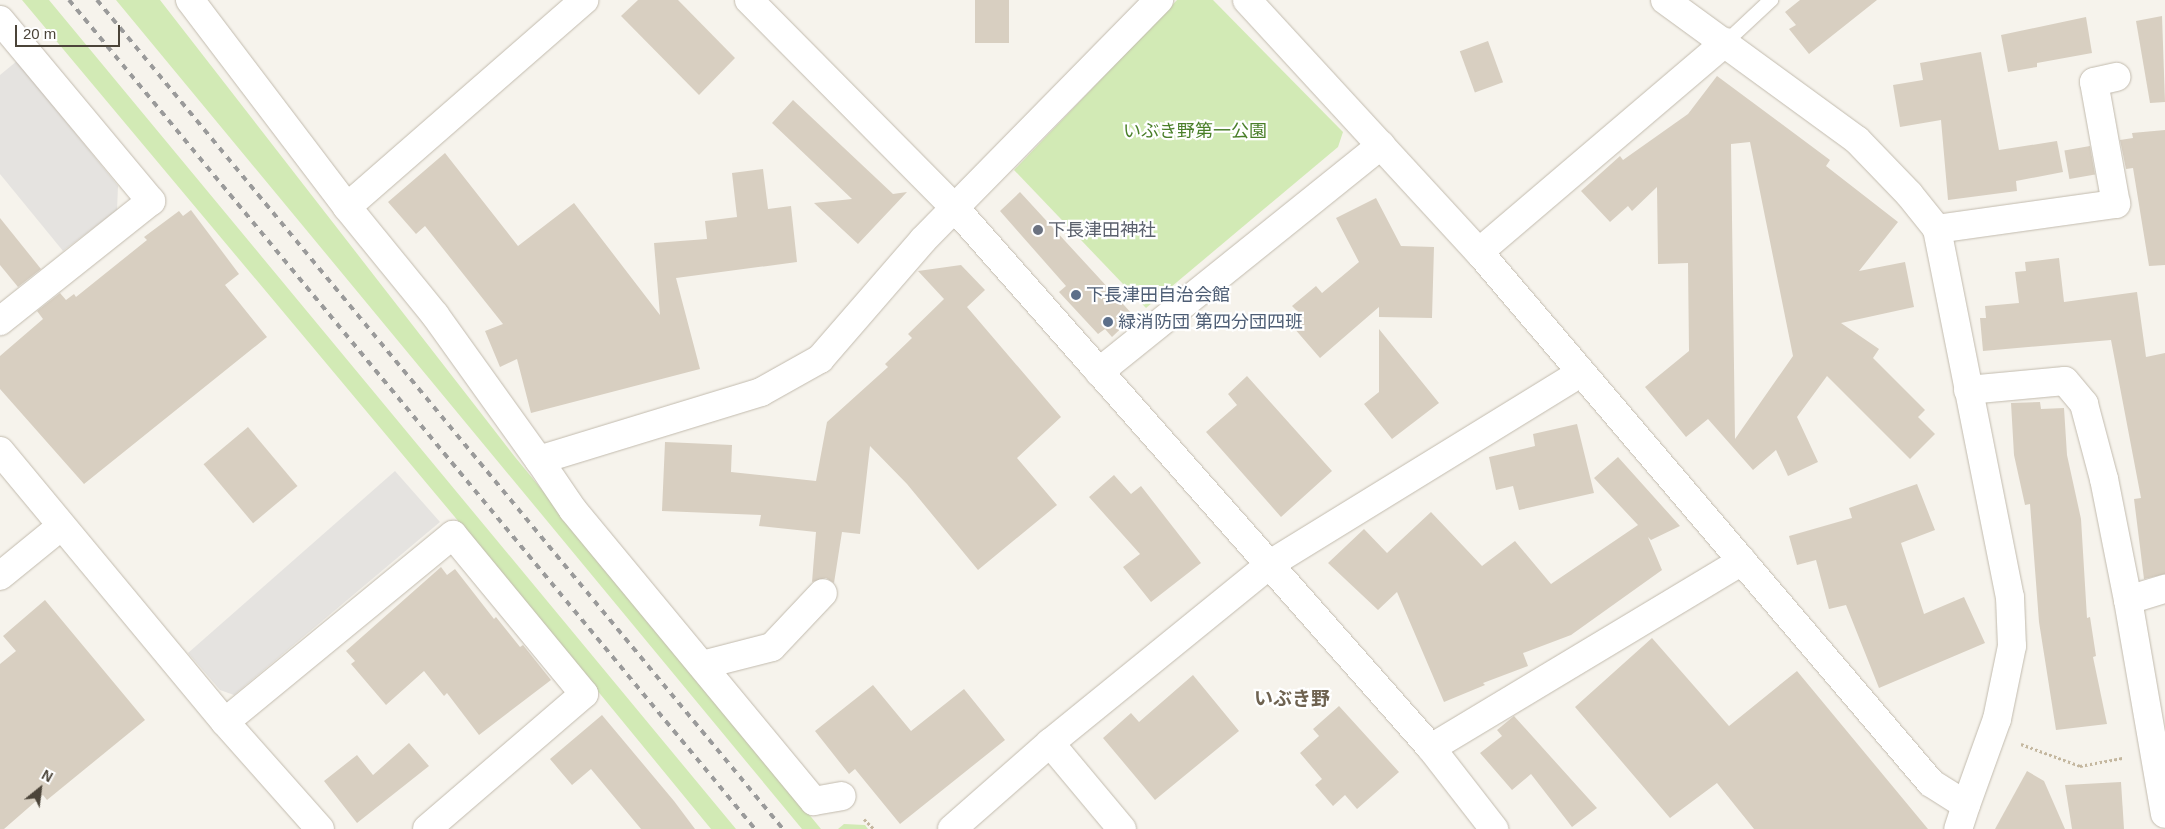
<!DOCTYPE html>
<meta charset="utf-8">
<style>
body{margin:0}
#map{position:relative;width:2165px;height:829px;overflow:hidden;background:#f6f3ec;font-family:Helvetica,"Noto Sans JP",sans-serif}
div>[style]{position:absolute}
.green>*{inset:0;background:#d2eab5}
.parking>*{inset:0;background:#e5e3e0}
.building>*{inset:0;background:#d8cfc1;transform-origin:0 0}
.path>*{height:3px;margin-top:-1.5px;transform-origin:0;background:repeating-linear-gradient(90deg,#c4b79f 0 2.5px,transparent 0 5px)}
.roads{filter:drop-shadow(0 0 1px #c2bbae) drop-shadow(0 0 1px #c2bbae)}
.service>*{height:14px;margin:-7px;padding:0 7px;transform-origin:7px;border-radius:7px;background:#fff}
.minor>*{height:28px;margin:-14px;padding:0 14px;transform-origin:14px;border-radius:14px;background:#fff}
.tertiary>*{height:28px;margin:-14px;padding:0 14px;transform-origin:14px;border-radius:14px;background:#fff}
.rail>*{height:4px;margin-top:-2px;transform-origin:0;background:repeating-linear-gradient(90deg,#9a9a9a 0 6px,transparent 0 12px)}
.dots>*{width:14px;height:14px;translate:-50% -50%;box-sizing:border-box;border:2px solid #fff;border-radius:50%}
span{translate:-50% -50%;white-space:nowrap;text-align:center;line-height:1.15;-webkit-text-stroke:4.5px #fff;paint-order:stroke}
.park-label{font-size:18px;color:#4a7f2a}
.worship-label{font-size:18px;color:#5b616d}
.left{translate:0 -50%;text-align:left}
.service-label{font-size:18px;color:#4e5e75}
.neighbourhood-label{font-size:19px;color:#6e6250;font-weight:700}
.north{position:absolute;left:15px;top:764px;width:50px;height:50px;-webkit-text-stroke:4px #fff;paint-order:stroke;rotate:29deg;font-size:14px;font-weight:700;line-height:20px;text-align:center;color:#4b4439}
.north::after{content:'';display:block;margin:auto;width:18px;height:22px;background:#4b4439;clip-path:polygon(50% 0,100% 100%,50% 72%,0 100%)}
.scale{position:absolute;left:15px;top:25px;width:105px;height:22px;box-sizing:border-box;border:2px solid #4b4439;border-top:0;padding-left:6px;font-size:15px;line-height:18px;white-space:nowrap;color:#4b4439;-webkit-text-stroke:4px #fff;paint-order:stroke}
</style>
<div id="map">
<div class="green">
<i style="clip-path:polygon(22px 0,49px 0,736px 829px,711px 829px,454px 516px)"></i>
<i style="clip-path:polygon(116px 0,160px 0,515px 457px,821px 829px,802px 829px)"></i>
<i style="clip-path:polygon(1177px 0,1213px 0,1343px 132px,1338px 147px,1146px 308px,1014px 170px)"></i>
<i style="clip-path:polygon(844px 824px,865px 825px,868px 829px,838px 829px)"></i>
</div>
<div class="parking">
<i style="clip-path:polygon(17px 61px,118px 186px,117px 210px,63px 251px,0 174px,0 75px)"></i>
<i style="clip-path:polygon(395px 471px,440px 522px,234px 695px,220px 690px,188px 653px)"></i>
</div>
<div class="building">
<i style="clip-path:polygon(638px 0,678px 0,735px 58px,699px 95px,621px 16px)"></i>
<i style="left:975px;top:0;width:34px;height:43px"></i>
<i style="clip-path:polygon(1800px 0,1877px 0,1809px 54px,1789px 29px,1796px 25px,1785px 12px)"></i>
<i style="clip-path:polygon(2162px 16px,2165px 102px,2150px 103px,2136px 21px)"></i>
<i style="clip-path:polygon(2086px 17px,2092px 53px,2037px 63px,2037px 67px,2008px 72px,2001px 35px)"></i>
<i style="left:1488px;top:41px;width:44px;height:30px;rotate:70deg"></i>
<i style="clip-path:polygon(1981px 52px,1999px 150px,2057px 141px,2063px 172px,2016px 181px,2017px 191px,1948px 200px,1941px 120px,1900px 127px,1893px 85px,1923px 80px,1920px 63px)"></i>
<i style="clip-path:polygon(evenodd,1717px 76px,1830px 160px,1826px 166px,1898px 222px,1859px 271px,1905px 262px,1914px 307px,1841px 323px,1879px 349px,1873px 358px,1925px 410px,1918px 417px,1935px 434px,1910px 459px,1827px 376px,1797px 417px,1818px 462px,1788px 476px,1776px 450px,1753px 470px,1708px 419px,1686px 437px,1645px 387px,1689px 351px,1688px 263px,1658px 264px,1657px 187px,1632px 211px,1628px 206px,1610px 222px,1581px 191px,1620px 156px,1623px 160px,1688px 114px,1717px 76px,1750px 142px,1793px 356px,1735px 439px,1731px 144px,1750px 142px)"></i>
<i style="clip-path:polygon(793px 100px,893px 194px,907px 192px,858px 244px,814px 203px,852px 199px,772px 123px)"></i>
<i style="clip-path:polygon(2165px 130px,2165px 265px,2149px 266px,2133px 168px,2126px 169px,2120px 140px,2133px 138px,2132px 133px)"></i>
<i style="left:2090px;top:146px;width:29px;height:26px;rotate:80deg"></i>
<i style="clip-path:polygon(445px 153px,518px 246px,574px 203px,660px 315px,654px 243px,707px 239px,705px 221px,737px 217px,732px 173px,763px 169px,768px 209px,791px 206px,797px 262px,676px 278px,700px 369px,531px 413px,517px 359px,500px 367px,485px 331px,503px 324px,425px 226px,416px 234px,388px 202px)"></i>
<i style="clip-path:polygon(1020px 192px,1134px 316px,1112px 337px,1105px 329px,1098px 334px,1059px 292px,1066px 286px,1000px 211px)"></i>
<i style="clip-path:polygon(1376px 198px,1401px 246px,1434px 247px,1432px 318px,1379px 317px,1379px 307px,1320px 358px,1287px 320px,1297px 311px,1292px 306px,1316px 286px,1322px 293px,1359px 262px,1336px 218px)"></i>
<i style="clip-path:polygon(191px 210px,239px 274px,225px 285px,267px 337px,84px 484px,0 389px,0 356px,43px 319px,37px 311px,60px 293px,66px 300px,74px 294px,76px 297px,147px 240px,144px 237px,179px 211px,183px 216px)"></i>
<i style="clip-path:polygon(0 218px,41px 269px,18px 287px,0 265px)"></i>
<i style="clip-path:polygon(2059px 258px,2064px 302px,2137px 292px,2146px 357px,2165px 353px,2165px 574px,2144px 579px,2134px 499px,2141px 498px,2111px 340px,1983px 351px,1980px 318px,1986px 318px,1985px 306px,2019px 303px,2015px 272px,2026px 271px,2025px 262px)"></i>
<i style="clip-path:polygon(961px 265px,985px 290px,967px 307px,1061px 417px,1017px 458px,1057px 505px,978px 570px,907px 484px,870px 446px,860px 534px,842px 532px,834px 583px,826px 578px,812px 582px,816px 532px,759px 526px,761px 515px,662px 511px,665px 442px,732px 445px,731px 472px,816px 481px,827px 422px,888px 367px,885px 364px,912px 338px,908px 334px,944px 299px,918px 271px)"></i>
<i style="clip-path:polygon(1379px 329px,1439px 403px,1392px 439px,1364px 404px,1379px 392px)"></i>
<i style="clip-path:polygon(1247px 376px,1332px 471px,1281px 517px,1206px 432px,1237px 405px,1228px 394px)"></i>
<i style="clip-path:polygon(2040px 402px,2041px 409px,2064px 408px,2067px 455px,2081px 519px,2087px 618px,2090px 617px,2096px 656px,2093px 657px,2107px 724px,2056px 730px,2039px 622px,2030px 504px,2025px 505px,2014px 455px,2011px 403px)"></i>
<i style="clip-path:polygon(1577px 424px,1594px 493px,1519px 510px,1513px 486px,1496px 490px,1489px 457px,1535px 446px,1533px 434px)"></i>
<i style="left:248px;top:427px;width:77px;height:58px;rotate:50deg"></i>
<i style="clip-path:polygon(1618px 457px,1680px 526px,1651px 540px,1648px 537px,1662px 570px,1571px 635px,1523px 653px,1528px 666px,1483px 683px,1485px 685px,1444px 702px,1397px 592px,1378px 610px,1328px 563px,1364px 529px,1387px 553px,1431px 512px,1482px 566px,1515px 541px,1551px 584px,1638px 525px,1594px 478px)"></i>
<i style="clip-path:polygon(1114px 475px,1131px 494px,1141px 486px,1201px 563px,1151px 602px,1123px 567px,1140px 554px,1089px 497px)"></i>
<i style="clip-path:polygon(1917px 484px,1935px 530px,1901px 543px,1924px 614px,1964px 597px,1985px 643px,1879px 688px,1846px 605px,1829px 609px,1816px 560px,1797px 565px,1789px 536px,1852px 518px,1849px 508px)"></i>
<i style="clip-path:polygon(441px 567px,447px 575px,455px 569px,494px 619px,496px 617px,520px 647px,523px 645px,551px 680px,479px 735px,447px 693px,444px 696px,424px 671px,386px 705px,351px 664px,355px 661px,346px 651px)"></i>
<i style="clip-path:polygon(45px 600px,145px 720px,47px 800px,43px 795px,4px 829px,0 829px,0 664px,16px 651px,3px 636px)"></i>
<i style="clip-path:polygon(1652px 638px,1729px 726px,1797px 671px,1928px 829px,1754px 829px,1717px 783px,1670px 818px,1575px 707px)"></i>
<i style="clip-path:polygon(1193px 675px,1239px 731px,1155px 800px,1103px 738px,1131px 713px,1139px 722px)"></i>
<i style="clip-path:polygon(873px 685px,911px 731px,964px 689px,1005px 740px,900px 824px,855px 769px,849px 774px,815px 731px)"></i>
<i style="clip-path:polygon(1339px 706px,1399px 772px,1357px 809px,1345px 795px,1333px 806px,1315px 785px,1322px 779px,1300px 753px,1319px 736px,1313px 729px)"></i>
<i style="clip-path:polygon(602px 715px,674px 801px,695px 829px,641px 829px,591px 769px,572px 785px,550px 759px)"></i>
<i style="clip-path:polygon(1514px 716px,1597px 808px,1572px 827px,1531px 774px,1512px 790px,1480px 753px,1502px 736px,1497px 730px)"></i>
<i style="clip-path:polygon(409px 743px,429px 766px,357px 823px,324px 781px,357px 755px,373px 775px)"></i>
<i style="clip-path:polygon(2027px 771px,2044px 781px,2065px 829px,1995px 829px)"></i>
<i style="clip-path:polygon(2121px 782px,2124px 829px,2072px 829px,2065px 785px)"></i>
</div>
<div class="path">
<i style="left:2021px;top:744px;width:63px;rotate:20.4deg"></i>
<i style="left:2080px;top:766px;width:43px;rotate:-10.8deg"></i>
<i style="left:864px;top:819px;width:14px;rotate:45deg"></i>
</div>
<div class="roads">
<div class="service">
<i style="left:1726px;top:42px;width:62px;rotate:-43deg"></i>
</div>
<div class="minor">
<i style="left:190px;top:0;width:260px;rotate:52.8deg"></i>
<i style="left:347px;top:207px;width:315px;rotate:-41.1deg"></i>
<i style="left:1247px;top:0;width:343px;rotate:47.4deg"></i>
<i style="left:1479px;top:252px;width:697px;rotate:49.59deg"></i>
<i style="left:1931px;top:783px;width:41px;rotate:32.2deg"></i>
<i style="left:1966px;top:805px;width:25px;rotate:108deg"></i>
<i style="left:1665px;top:0;width:238px;rotate:36.1deg"></i>
<i style="left:1857px;top:140px;width:75px;rotate:46.1deg"></i>
<i style="left:1909px;top:194px;width:45px;rotate:51.3deg"></i>
<i style="left:1937px;top:229px;width:375px;rotate:78.8deg"></i>
<i style="left:2010px;top:597px;width:49px;rotate:87.7deg"></i>
<i style="left:2012px;top:646px;width:75px;rotate:101.6deg"></i>
<i style="left:1997px;top:719px;width:91px;rotate:109.8deg"></i>
<i style="left:0;top:20px;width:236px;rotate:50.2deg"></i>
<i style="left:151px;top:201px;width:193px;rotate:141.5deg"></i>
<i style="left:347px;top:207px;width:139px;rotate:50.8deg"></i>
<i style="left:435px;top:315px;width:178px;rotate:54.4deg"></i>
<i style="left:539px;top:460px;width:232px;rotate:-17deg"></i>
<i style="left:761px;top:392px;width:68px;rotate:-29.2deg"></i>
<i style="left:820px;top:359px;width:157px;rotate:-49.1deg"></i>
<i style="left:923px;top:240px;width:337px;rotate:-45.5deg"></i>
<i style="left:1937px;top:229px;width:181px;rotate:-8deg"></i>
<i style="left:2116px;top:204px;width:124px;rotate:-100.2deg"></i>
<i style="left:2094px;top:82px;width:23px;rotate:-13deg"></i>
<i style="left:1479px;top:252px;width:324px;rotate:-40.4deg"></i>
<i style="left:1099px;top:372px;width:362px;rotate:-38.8deg"></i>
<i style="left:1968px;top:390px;width:97px;rotate:-5.3deg"></i>
<i style="left:2065px;top:381px;width:30px;rotate:50deg"></i>
<i style="left:2084px;top:404px;width:78px;rotate:75.1deg"></i>
<i style="left:2104px;top:479px;width:123px;rotate:78.8deg"></i>
<i style="left:2128px;top:600px;width:217px;rotate:80.2deg"></i>
<i style="left:0;top:451px;width:352px;rotate:50.3deg"></i>
<i style="left:225px;top:722px;width:143px;rotate:48.4deg"></i>
<i style="left:539px;top:460px;width:60px;rotate:55.8deg"></i>
<i style="left:573px;top:510px;width:378px;rotate:50.4deg"></i>
<i style="left:814px;top:801px;width:28px;rotate:-10deg"></i>
<i style="left:1270px;top:564px;width:365px;rotate:-31.6deg"></i>
<i style="left:0;top:576px;width:77px;rotate:-39.2deg"></i>
<i style="left:2128px;top:600px;width:39px;rotate:-17deg"></i>
<i style="left:702px;top:665px;width:72px;rotate:-14.4deg"></i>
<i style="left:772px;top:647px;width:74px;rotate:-46.6deg"></i>
<i style="left:225px;top:722px;width:295px;rotate:-39.4deg"></i>
<i style="left:453px;top:535px;width:206px;rotate:50.5deg"></i>
<i style="left:584px;top:694px;width:207px;rotate:139.3deg"></i>
<i style="left:1050px;top:743px;width:112px;rotate:50.1deg"></i>
<i style="left:1431px;top:748px;width:363px;rotate:-31deg"></i>
</div>
<div class="tertiary">
<i style="left:749px;top:0;width:293px;rotate:45.3deg"></i>
<i style="left:955px;top:208px;width:720px;rotate:48.6deg"></i>
<i style="left:1431px;top:748px;width:103px;rotate:52.1deg"></i>
<i style="left:952px;top:829px;width:130px;rotate:-41.3deg"></i>
<i style="left:1050px;top:743px;width:284px;rotate:-39.1deg"></i>
</div>
</div>
<div class="rail">
<i style="left:69px;top:0;width:1076px;rotate:50.39deg"></i>
<i style="left:97px;top:0;width:1076px;rotate:50.39deg"></i>
</div>
<div class="dots">
<i style="left:1038px;top:230px;background:#6b7280"></i>
<i style="left:1076px;top:295px;background:#5c6f8a"></i>
<i style="left:1108px;top:322px;background:#5c6f8a"></i>
</div>
<div class="park-label">
<span style="left:1195px;top:131px">いぶき野第一公園</span>
</div>
<div class="worship-label">
<span class="left" style="left:1048px;top:230px">下長津田神社</span>
</div>
<div class="service-label">
<span class="left" style="left:1086px;top:295px">下長津田自治会館</span>
<span class="left" style="left:1118px;top:322px">緑消防団 第四分団四班</span>
</div>
<div class="neighbourhood-label">
<span style="left:1292px;top:699px">いぶき野</span>
</div>
<div class="north">N</div>
<div class="scale">20 m</div>
</div>
